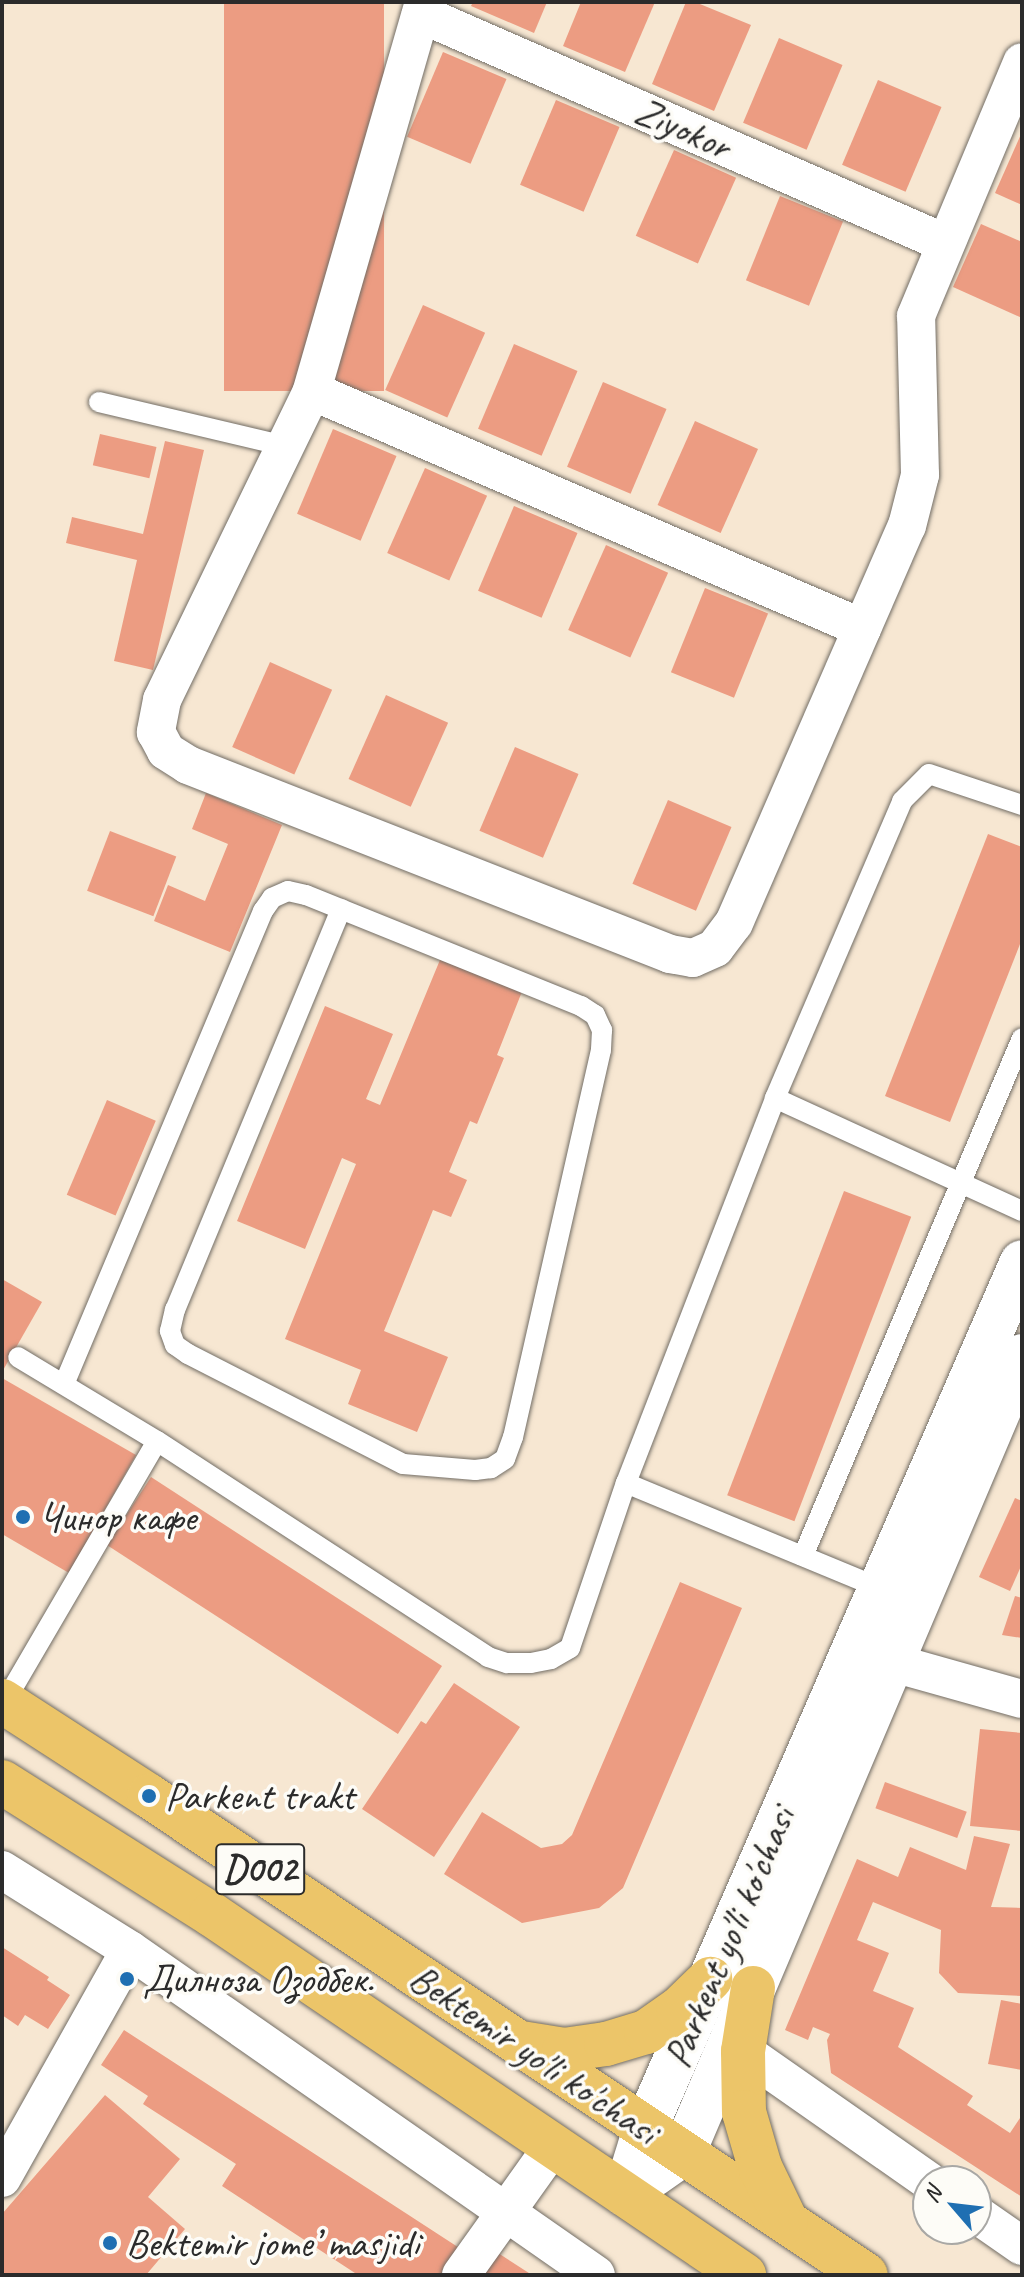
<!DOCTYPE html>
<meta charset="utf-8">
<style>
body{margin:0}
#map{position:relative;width:1024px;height:2277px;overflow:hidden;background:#f7e7d2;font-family:Caveat,sans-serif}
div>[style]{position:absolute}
.building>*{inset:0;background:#ec9c82;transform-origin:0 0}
.roads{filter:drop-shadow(0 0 2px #726d65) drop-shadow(0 0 2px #726d65)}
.service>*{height:20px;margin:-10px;padding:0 10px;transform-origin:10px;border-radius:10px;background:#fff}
.minor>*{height:38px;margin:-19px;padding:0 19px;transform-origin:19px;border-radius:19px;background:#fff}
.tertiary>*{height:44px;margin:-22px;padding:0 22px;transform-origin:22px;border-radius:22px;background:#fff}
.trunk>*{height:44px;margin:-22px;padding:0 22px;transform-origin:22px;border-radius:22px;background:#ecc569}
.dots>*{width:22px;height:22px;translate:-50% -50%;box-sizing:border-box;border:4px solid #fdfcf7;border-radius:50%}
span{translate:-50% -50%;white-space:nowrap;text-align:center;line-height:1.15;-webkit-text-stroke:7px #fdfcf7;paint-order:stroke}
.shield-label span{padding:2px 6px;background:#fdfcf7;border:2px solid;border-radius:6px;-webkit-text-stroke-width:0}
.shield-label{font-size:38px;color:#2b2b2b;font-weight:700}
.street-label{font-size:40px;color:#2b2b2b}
.poi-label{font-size:40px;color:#2b2b2b}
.left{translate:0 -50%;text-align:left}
.frame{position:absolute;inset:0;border:4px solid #2b2b2b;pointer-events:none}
.north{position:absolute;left:912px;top:2165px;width:80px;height:80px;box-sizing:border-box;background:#fdfcf7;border:2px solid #a9a8a5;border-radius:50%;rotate:298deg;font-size:22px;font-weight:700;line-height:32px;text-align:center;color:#2b2b2b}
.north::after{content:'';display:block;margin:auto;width:28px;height:36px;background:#1f6fb2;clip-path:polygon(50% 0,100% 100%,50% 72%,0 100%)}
</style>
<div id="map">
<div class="building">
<i style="left:224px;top:2px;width:160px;height:389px"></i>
<i style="clip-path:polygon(473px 2px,547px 2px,534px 33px,471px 6px)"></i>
<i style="clip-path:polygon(581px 2px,655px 2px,625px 72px,563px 46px)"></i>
<i style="clip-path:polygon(686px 2px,695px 2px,751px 25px,714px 111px,652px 84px)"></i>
<i style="left:779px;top:38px;width:69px;height:92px;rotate:23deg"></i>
<i style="left:443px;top:52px;width:69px;height:92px;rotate:23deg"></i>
<i style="left:878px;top:80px;width:69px;height:92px;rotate:23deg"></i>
<i style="left:556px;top:100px;width:69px;height:92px;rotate:23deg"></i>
<i style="clip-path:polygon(1022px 132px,1022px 205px,995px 193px)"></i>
<i style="left:674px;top:150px;width:68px;height:94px;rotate:24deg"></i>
<i style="left:780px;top:196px;width:68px;height:91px;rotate:22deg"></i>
<i style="clip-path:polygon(981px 224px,1022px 242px,1022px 318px,953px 287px)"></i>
<i style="left:423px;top:305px;width:68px;height:93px;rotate:24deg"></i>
<i style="left:514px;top:344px;width:69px;height:92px;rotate:23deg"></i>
<i style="left:603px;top:382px;width:69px;height:92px;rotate:23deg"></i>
<i style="left:695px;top:421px;width:69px;height:92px;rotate:24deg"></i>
<i style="left:333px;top:429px;width:69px;height:92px;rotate:23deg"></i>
<i style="left:100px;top:434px;width:58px;height:32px;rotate:13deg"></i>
<i style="clip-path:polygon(165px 441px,204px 450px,153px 670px,114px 661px,137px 560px,66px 543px,72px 517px,143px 534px)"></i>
<i style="left:425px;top:468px;width:68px;height:93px;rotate:24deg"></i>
<i style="left:514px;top:506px;width:69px;height:92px;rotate:23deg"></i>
<i style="left:606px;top:545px;width:68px;height:93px;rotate:24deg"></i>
<i style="left:705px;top:588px;width:68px;height:91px;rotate:22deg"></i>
<i style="left:270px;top:662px;width:68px;height:93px;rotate:24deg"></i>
<i style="left:386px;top:695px;width:68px;height:92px;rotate:24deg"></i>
<i style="left:515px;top:747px;width:69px;height:91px;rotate:23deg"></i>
<i style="clip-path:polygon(206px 793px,282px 825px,230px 952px,154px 921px,168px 885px,205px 901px,228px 844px,192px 829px)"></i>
<i style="left:668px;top:800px;width:69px;height:91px;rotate:23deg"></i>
<i style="left:110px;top:831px;width:71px;height:64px;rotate:21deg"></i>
<i style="clip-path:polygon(988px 834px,1022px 847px,1022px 939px,950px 1122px,885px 1096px)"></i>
<i style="clip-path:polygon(442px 955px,523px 989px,497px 1055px,504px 1058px,477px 1124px,470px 1121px,449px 1172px,467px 1180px,451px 1217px,433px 1210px,384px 1331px,448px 1357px,417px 1432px,348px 1404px,361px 1370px,285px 1339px,356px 1164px,342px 1158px,305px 1249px,237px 1221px,325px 1006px,393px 1034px,366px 1099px,380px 1105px)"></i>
<i style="left:107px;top:1100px;width:53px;height:103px;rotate:23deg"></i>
<i style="left:844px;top:1191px;width:72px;height:326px;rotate:21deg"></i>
<i style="clip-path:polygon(2px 1279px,42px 1302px,2px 1372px)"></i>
<i style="clip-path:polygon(2px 1378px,136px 1455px,69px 1573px,2px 1534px)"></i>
<i style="left:151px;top:1477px;width:347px;height:81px;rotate:33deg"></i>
<i style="clip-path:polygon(1015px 1498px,1022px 1501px,1022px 1564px,1010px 1591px,979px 1577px)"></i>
<i style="clip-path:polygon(680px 1582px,742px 1608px,623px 1888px,599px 1908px,522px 1923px,444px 1874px,482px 1812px,541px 1848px,562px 1844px,572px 1835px)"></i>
<i style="clip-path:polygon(1015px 1596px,1022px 1598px,1022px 1638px,1002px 1635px)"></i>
<i style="clip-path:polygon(454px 1683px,520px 1727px,434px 1857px,362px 1809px,421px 1721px,426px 1724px)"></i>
<i style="clip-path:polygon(980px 1729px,1022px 1733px,1022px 1831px,970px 1826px)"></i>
<i style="left:885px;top:1782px;width:87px;height:28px;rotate:20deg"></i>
<i style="clip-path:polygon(974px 1836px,1010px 1844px,991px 1907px,1022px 1908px,1022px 1996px,958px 1993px,939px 1973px,941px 1930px,873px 1902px,857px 1940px,889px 1953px,873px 1991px,914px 2008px,898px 2047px,973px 2096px,967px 2105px,1010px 2133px,1022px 2115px,1022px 2197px,831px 2073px,827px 2040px,830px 2034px,813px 2027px,808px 2040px,785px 2030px,857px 1859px,898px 1877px,910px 1847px,966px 1870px)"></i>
<i style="clip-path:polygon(2px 1947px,49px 1977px,47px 1980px,70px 1995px,48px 2029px,25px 2015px,18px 2026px,2px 2015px)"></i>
<i style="clip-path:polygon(1001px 2000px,1022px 2004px,1022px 2070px,988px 2064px)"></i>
<i style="clip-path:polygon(124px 2030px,464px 2251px,449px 2275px,358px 2275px,222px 2186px,236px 2164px,143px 2104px,148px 2096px,101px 2065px)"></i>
<i style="clip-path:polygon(105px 2095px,180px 2159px,148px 2197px,185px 2229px,146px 2275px,2px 2275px,2px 2214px)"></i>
<i style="clip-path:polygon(495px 2251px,532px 2275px,479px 2275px)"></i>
</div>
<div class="roads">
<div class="service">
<i style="left:99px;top:402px;width:191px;rotate:13.3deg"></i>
<i style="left:775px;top:1098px;width:272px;rotate:24.6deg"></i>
<i style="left:65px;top:1382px;width:511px;rotate:-67.2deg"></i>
<i style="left:263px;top:911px;width:16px;rotate:-55deg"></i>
<i style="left:272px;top:898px;width:17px;rotate:-24deg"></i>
<i style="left:288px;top:891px;width:18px;rotate:13deg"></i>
<i style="left:306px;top:895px;width:297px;rotate:22deg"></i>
<i style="left:581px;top:1006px;width:17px;rotate:33deg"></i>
<i style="left:595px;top:1015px;width:17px;rotate:65deg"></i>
<i style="left:602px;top:1030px;width:20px;rotate:93deg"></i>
<i style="left:601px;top:1050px;width:397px;rotate:102.8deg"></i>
<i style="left:513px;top:1437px;width:23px;rotate:110deg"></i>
<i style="left:505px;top:1459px;width:17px;rotate:147deg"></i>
<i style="left:491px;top:1468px;width:16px;rotate:173deg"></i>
<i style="left:475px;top:1470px;width:72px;rotate:-175.2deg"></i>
<i style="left:403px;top:1464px;width:242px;rotate:-152.9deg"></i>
<i style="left:188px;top:1354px;width:16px;rotate:-145deg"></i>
<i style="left:175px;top:1345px;width:15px;rotate:-110deg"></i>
<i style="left:170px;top:1331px;width:22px;rotate:-77deg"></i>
<i style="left:175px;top:1310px;width:434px;rotate:-67.5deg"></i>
<i style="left:157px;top:1441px;width:395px;rotate:33.1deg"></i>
<i style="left:488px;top:1657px;width:20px;rotate:18deg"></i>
<i style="left:507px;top:1663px;width:24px"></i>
<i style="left:531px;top:1663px;width:20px;rotate:-11deg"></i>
<i style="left:551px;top:1659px;width:22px;rotate:-30deg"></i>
<i style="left:570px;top:1648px;width:174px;rotate:-71.3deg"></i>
<i style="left:626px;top:1483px;width:413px;rotate:-68.8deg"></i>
<i style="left:775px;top:1098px;width:323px;rotate:-66.8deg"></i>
<i style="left:902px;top:801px;width:38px;rotate:-45deg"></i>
<i style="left:929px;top:774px;width:98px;rotate:18.4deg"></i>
<i style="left:626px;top:1483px;width:275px;rotate:22.5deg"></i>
<i style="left:803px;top:1556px;width:562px;rotate:-67.08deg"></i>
<i style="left:4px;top:1703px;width:303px;rotate:-59.7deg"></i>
<i style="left:157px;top:1441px;width:162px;rotate:-148.9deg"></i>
</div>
<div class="minor">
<i style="left:424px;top:2px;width:405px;rotate:106.1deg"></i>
<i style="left:312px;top:391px;width:343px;rotate:115.9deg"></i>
<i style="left:162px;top:700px;width:33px;rotate:101deg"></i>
<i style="left:156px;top:732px;width:21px;rotate:62deg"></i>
<i style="left:166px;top:751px;width:26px;rotate:32deg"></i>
<i style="left:188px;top:765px;width:518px;rotate:21.41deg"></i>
<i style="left:670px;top:954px;width:23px;rotate:10deg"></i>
<i style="left:693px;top:958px;width:24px;rotate:-24deg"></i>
<i style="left:715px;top:948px;width:31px;rotate:-53deg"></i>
<i style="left:734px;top:923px;width:433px;rotate:-66.5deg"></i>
<i style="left:907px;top:526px;width:53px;rotate:-75.7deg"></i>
<i style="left:920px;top:475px;width:159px;rotate:-91.4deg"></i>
<i style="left:916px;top:316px;width:275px;rotate:-67.3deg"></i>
<i style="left:421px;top:14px;width:572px;rotate:23.61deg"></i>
<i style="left:312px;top:391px;width:599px;rotate:23.31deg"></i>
<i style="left:890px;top:1662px;width:137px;rotate:15.7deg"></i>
<i style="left:2px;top:1870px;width:151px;rotate:32deg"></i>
<i style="left:130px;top:1950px;width:568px;rotate:34.89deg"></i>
<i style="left:743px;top:2051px;width:227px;rotate:35deg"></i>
<i style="left:2px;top:2178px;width:261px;rotate:-60.7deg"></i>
<i style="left:976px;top:2214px;width:56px;rotate:34.8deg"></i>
<i style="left:461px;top:2275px;width:158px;rotate:-54.5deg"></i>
</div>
<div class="tertiary">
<i style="left:653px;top:2175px;width:37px;rotate:-35deg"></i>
<i style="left:683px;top:2154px;width:867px;rotate:-66.98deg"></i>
<i style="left:625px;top:2194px;width:68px;rotate:-72.9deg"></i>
<i style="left:645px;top:2129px;width:945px;rotate:-66.5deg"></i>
</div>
<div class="trunk">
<i style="left:2px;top:1701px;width:175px;rotate:32.9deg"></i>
<i style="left:149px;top:1796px;width:862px;rotate:33.75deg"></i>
<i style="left:2px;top:1782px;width:247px;rotate:32.3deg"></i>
<i style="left:211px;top:1914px;width:644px;rotate:34.11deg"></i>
<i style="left:753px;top:1988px;width:64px;rotate:99deg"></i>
<i style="left:743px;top:2051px;width:61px;rotate:89.1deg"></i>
<i style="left:744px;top:2112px;width:57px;rotate:73.8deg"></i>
<i style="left:760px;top:2167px;width:60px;rotate:64.3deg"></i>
<i style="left:521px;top:2043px;width:44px;rotate:9.2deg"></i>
<i style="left:564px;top:2050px;width:42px;rotate:-8.1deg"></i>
<i style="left:606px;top:2044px;width:42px;rotate:-16.7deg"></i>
<i style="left:646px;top:2032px;width:39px;rotate:-35deg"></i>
<i style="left:678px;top:2010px;width:45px;rotate:-44.1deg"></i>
</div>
</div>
<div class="dots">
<i style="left:23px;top:1517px;background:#1f6fb2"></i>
<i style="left:149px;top:1796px;background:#1f6fb2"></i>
<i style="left:127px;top:1979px;background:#1f6fb2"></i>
<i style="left:110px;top:2243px;background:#1f6fb2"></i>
</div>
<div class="shield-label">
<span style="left:260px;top:1869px">D002</span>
</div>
<div class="street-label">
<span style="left:683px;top:128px;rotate:24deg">Ziyokor</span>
<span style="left:729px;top:1937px;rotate:-67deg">Parkent yo'li ko'chasi</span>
<span style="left:534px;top:2054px;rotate:34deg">Bektemir yo'li ko'chasi</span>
</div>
<div class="poi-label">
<span class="left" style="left:39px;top:1517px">Чинор кафе</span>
<span class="left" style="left:165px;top:1796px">Parkent trakt</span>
<span class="left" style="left:143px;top:1979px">Дилноза Озодбек.</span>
<span class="left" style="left:126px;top:2243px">Bektemir jome’ masjidi</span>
</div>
<div class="frame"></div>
<div class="north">N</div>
</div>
